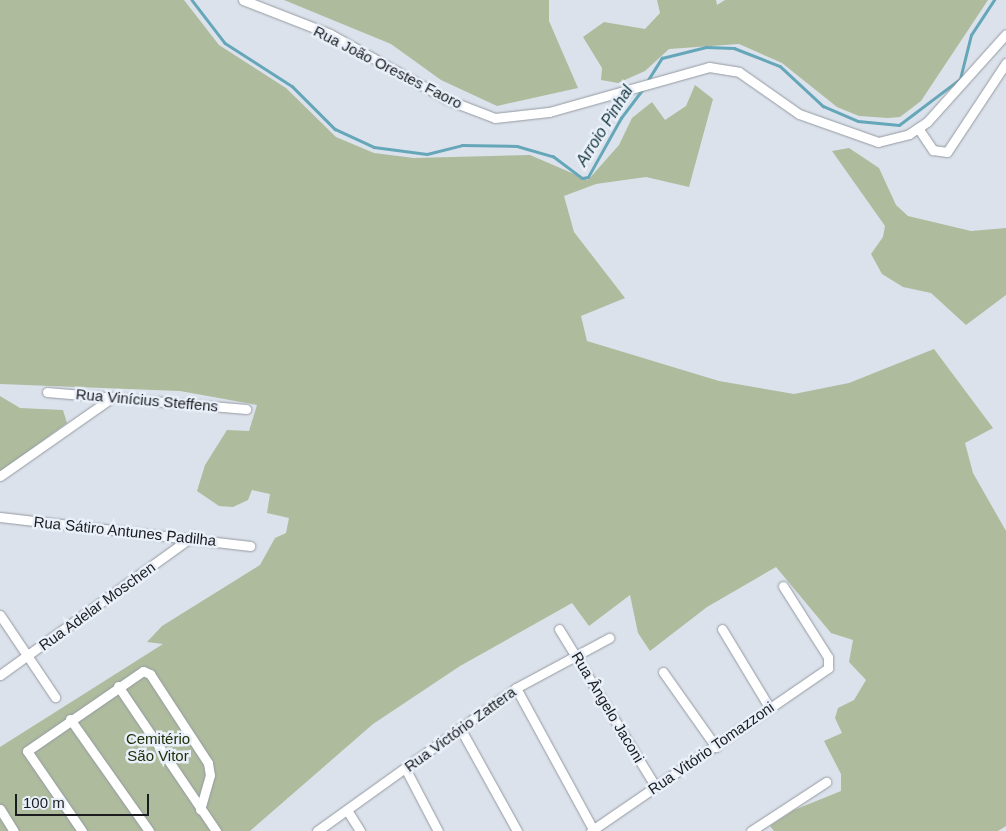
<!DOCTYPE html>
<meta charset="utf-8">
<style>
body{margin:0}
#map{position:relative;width:1006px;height:831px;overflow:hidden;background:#dce2eb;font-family:Arial,sans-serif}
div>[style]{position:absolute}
.green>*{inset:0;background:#aebb9d}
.stream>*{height:2.5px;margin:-1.25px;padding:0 1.25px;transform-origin:1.25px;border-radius:1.25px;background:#65a7b9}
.roads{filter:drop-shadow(0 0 1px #949aa2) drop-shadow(0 0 1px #949aa2)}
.minor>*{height:9px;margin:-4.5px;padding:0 4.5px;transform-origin:4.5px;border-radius:4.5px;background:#fff}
span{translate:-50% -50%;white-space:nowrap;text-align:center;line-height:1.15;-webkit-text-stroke:5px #e9f0f9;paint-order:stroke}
.street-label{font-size:15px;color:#1a1c1f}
.park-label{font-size:15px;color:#222f09}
.water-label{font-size:16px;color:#15363e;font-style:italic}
.scale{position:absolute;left:15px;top:794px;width:134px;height:22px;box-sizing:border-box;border:2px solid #1a1c1f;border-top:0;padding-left:6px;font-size:15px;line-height:18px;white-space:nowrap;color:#1a1c1f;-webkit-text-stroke:4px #e9f0f9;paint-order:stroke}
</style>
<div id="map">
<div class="green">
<i style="clip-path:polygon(0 0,184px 0,219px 45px,286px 88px,336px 137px,374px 153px,414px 158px,530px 155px,588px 180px,619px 145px,632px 118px,652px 102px,665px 120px,686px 106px,695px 85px,713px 99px,689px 187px,646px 177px,596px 184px,564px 196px,574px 232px,625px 298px,581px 316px,587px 341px,719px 381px,794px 394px,849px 383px,934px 349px,993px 428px,965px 443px,973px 473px,1006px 531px,1006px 826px,998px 831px,774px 831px,770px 826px,794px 810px,841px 791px,841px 774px,824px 741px,842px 733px,835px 718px,838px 708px,854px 700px,866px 680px,849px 662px,853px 640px,831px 633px,776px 567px,707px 607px,650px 651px,638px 633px,630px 595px,589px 626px,572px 603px,460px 666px,373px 724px,250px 831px,0 831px,0 747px,163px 644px,147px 642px,162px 626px,260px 565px,275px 538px,286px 533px,289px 518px,267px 513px,270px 494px,252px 490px,248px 500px,233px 507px,219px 506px,197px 491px,205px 465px,227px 430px,249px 431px,257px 405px,180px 391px,0 384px)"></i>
<i style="clip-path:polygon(284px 0,549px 0,549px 21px,578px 88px,497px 106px,441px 80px,391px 44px)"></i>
<i style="clip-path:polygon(657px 0,716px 0,717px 5px,725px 0,988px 0,921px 101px,900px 117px,888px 118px,859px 116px,837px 107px,782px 63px,739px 44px,669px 49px,645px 71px,618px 83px,601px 80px,602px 68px,583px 37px,604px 22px,645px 29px,660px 13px)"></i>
<i style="clip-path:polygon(849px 148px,879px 168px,896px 205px,908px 216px,971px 231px,1006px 228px,1006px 295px,966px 325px,931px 293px,903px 287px,882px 274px,871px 254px,883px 237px,885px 226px,832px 151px)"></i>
<i style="clip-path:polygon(0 396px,20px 408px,63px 410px,67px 423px,0 472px)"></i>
</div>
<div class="stream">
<i style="left:192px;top:0;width:54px;rotate:52.5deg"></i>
<i style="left:225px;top:43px;width:80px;rotate:32.7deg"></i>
<i style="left:292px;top:86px;width:61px;rotate:45deg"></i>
<i style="left:335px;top:129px;width:43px;rotate:24.8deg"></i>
<i style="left:374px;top:147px;width:53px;rotate:7.5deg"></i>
<i style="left:427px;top:154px;width:36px;rotate:-14deg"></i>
<i style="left:462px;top:145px;width:55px;rotate:1deg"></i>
<i style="left:517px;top:146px;width:37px;rotate:16deg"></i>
<i style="left:553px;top:156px;width:36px;rotate:37deg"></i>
<i style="left:582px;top:178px;width:6px;rotate:-9deg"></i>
<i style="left:588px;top:177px;width:68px;rotate:-60.8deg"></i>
<i style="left:621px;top:118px;width:36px;rotate:-53deg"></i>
<i style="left:648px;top:80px;width:26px;rotate:-58deg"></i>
<i style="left:662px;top:58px;width:45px;rotate:-14deg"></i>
<i style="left:706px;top:47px;width:28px;rotate:2deg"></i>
<i style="left:734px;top:48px;width:49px;rotate:21.4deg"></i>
<i style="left:780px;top:66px;width:59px;rotate:42.9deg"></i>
<i style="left:823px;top:106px;width:38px;rotate:23deg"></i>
<i style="left:858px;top:121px;width:41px;rotate:5.6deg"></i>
<i style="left:899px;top:125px;width:76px;rotate:-37deg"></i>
<i style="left:960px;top:79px;width:45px;rotate:-76deg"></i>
<i style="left:971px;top:35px;width:42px;rotate:-56.7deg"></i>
</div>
<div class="roads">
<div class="minor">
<i style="left:243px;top:0;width:93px;rotate:21.3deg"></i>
<i style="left:330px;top:34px;width:135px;rotate:29.2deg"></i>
<i style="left:448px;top:100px;width:50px;rotate:21deg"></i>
<i style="left:495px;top:118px;width:54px;rotate:-6.3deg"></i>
<i style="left:549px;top:112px;width:166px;rotate:-15.7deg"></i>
<i style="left:709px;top:67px;width:30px;rotate:9deg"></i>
<i style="left:739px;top:72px;width:73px;rotate:35deg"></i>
<i style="left:799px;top:114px;width:84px;rotate:19.5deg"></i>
<i style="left:878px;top:142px;width:32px;rotate:-14deg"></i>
<i style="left:909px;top:134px;width:22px;rotate:-34deg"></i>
<i style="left:927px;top:122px;width:118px;rotate:-48.1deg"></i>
<i style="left:918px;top:128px;width:27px;rotate:56deg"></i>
<i style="left:933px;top:150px;width:14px;rotate:8deg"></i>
<i style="left:947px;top:152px;width:107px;rotate:-56.5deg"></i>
<i style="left:47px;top:392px;width:200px;rotate:4.9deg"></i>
<i style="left:0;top:476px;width:138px;rotate:-35deg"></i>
<i style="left:0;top:517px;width:252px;rotate:6.6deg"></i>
<i style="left:0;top:615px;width:99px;rotate:56.1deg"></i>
<i style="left:559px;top:629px;width:185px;rotate:58.5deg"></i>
<i style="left:722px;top:629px;width:91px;rotate:58.9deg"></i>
<i style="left:663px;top:672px;width:92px;rotate:54.8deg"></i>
<i style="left:0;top:675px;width:238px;rotate:-35.8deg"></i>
<i style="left:118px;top:686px;width:175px;rotate:55.9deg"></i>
<i style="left:516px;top:688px;width:161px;rotate:61.4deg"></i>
<i style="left:70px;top:719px;width:137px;rotate:54.8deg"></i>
<i style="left:460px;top:728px;width:118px;rotate:61deg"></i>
<i style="left:405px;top:768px;width:71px;rotate:62.4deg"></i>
<i style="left:0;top:809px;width:26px;rotate:58deg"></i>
<i style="left:347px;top:810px;width:25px;rotate:58deg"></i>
<i style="left:82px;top:831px;width:97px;rotate:-124.5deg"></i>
<i style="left:27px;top:751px;width:141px;rotate:-34.6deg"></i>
<i style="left:143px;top:671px;width:8px;rotate:23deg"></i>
<i style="left:150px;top:674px;width:106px;rotate:56.9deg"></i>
<i style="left:208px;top:763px;width:12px;rotate:81deg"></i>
<i style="left:210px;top:775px;width:36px;rotate:106deg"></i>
<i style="left:317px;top:831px;width:245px;rotate:-35.7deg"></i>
<i style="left:516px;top:688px;width:106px;rotate:-28.3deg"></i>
<i style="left:591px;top:831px;width:288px;rotate:-34.5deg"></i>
<i style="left:828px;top:668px;width:11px;rotate:-90deg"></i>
<i style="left:828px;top:657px;width:84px;rotate:-122.4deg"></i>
<i style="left:751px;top:831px;width:90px;rotate:-33.2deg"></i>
</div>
</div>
<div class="street-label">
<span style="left:388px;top:67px;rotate:27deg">Rua João Orestes Faoro</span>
<span style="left:147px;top:400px;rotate:5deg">Rua Vinícius Steffens</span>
<span style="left:125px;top:531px;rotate:6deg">Rua Sátiro Antunes Padilha</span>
<span style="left:97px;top:606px;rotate:-36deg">Rua Adelar Moschen</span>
<span style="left:608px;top:707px;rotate:59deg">Rua Ângelo Jaconi</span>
<span style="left:460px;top:729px;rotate:-36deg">Rua Victório Zattera</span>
<span style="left:711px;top:748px;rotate:-35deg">Rua Vitório Tomazzoni</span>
</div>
<div class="park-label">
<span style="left:158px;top:747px">Cemitério<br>São Vitor</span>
</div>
<div class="water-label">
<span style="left:605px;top:126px;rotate:-58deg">Arroio Pinhal</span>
</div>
<div class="scale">100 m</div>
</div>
